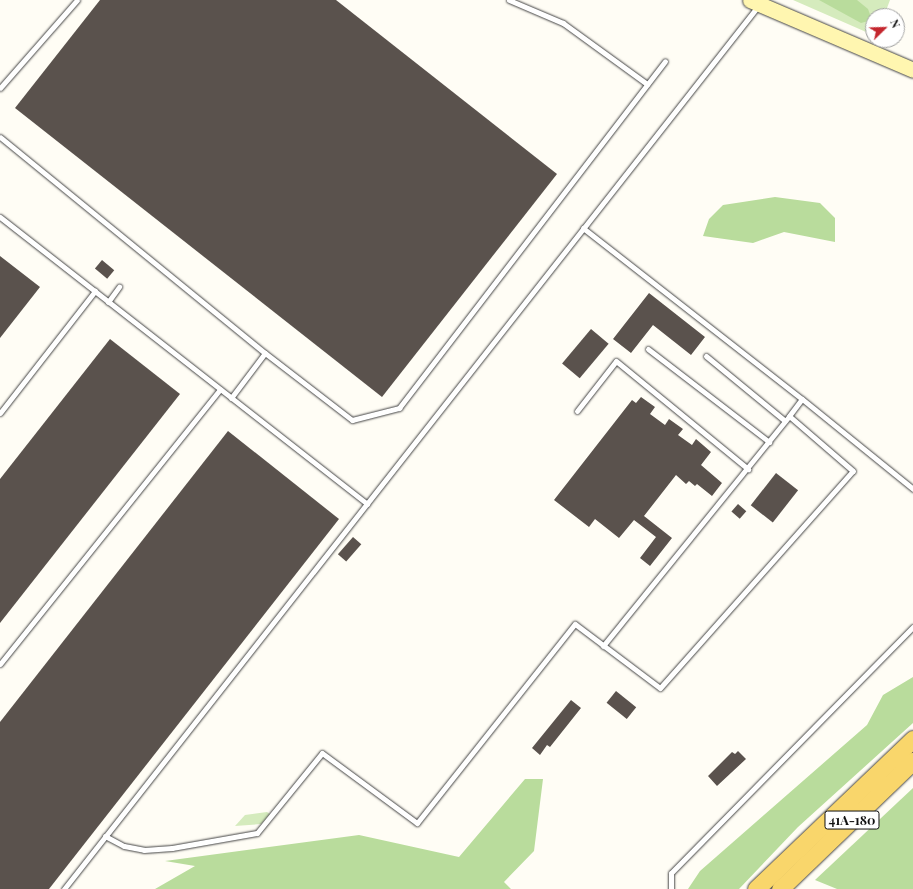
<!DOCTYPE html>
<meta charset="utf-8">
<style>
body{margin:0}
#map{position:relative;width:913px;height:889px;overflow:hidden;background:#fffdf5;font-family:"Playfair Display",serif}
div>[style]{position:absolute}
.green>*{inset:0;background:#d5ebbd}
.forest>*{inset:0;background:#b9dc9c}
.building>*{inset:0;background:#5a524d;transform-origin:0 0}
.roads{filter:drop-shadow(0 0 1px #444) drop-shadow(0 0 1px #444)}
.lane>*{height:5px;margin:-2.5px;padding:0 2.5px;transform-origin:2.5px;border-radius:2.5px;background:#fff}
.secondary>*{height:15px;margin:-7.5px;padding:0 7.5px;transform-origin:7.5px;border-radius:7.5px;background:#fff6b0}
.primary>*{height:17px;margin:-8.5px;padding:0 8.5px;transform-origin:8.5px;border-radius:8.5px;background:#f9d66b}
span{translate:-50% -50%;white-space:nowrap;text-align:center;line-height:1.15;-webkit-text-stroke:4px #fff;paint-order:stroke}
.shield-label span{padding:1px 3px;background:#fff;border:1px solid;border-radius:3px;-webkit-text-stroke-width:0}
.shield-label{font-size:13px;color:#111;font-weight:700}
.north{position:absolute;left:865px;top:8px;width:40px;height:40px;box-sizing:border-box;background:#fff;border:1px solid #a0a0a0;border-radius:50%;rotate:67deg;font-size:11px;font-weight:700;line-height:16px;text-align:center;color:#111}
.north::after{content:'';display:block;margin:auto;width:14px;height:18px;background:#c4262e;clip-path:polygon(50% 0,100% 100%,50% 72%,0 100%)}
</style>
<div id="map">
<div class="green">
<i style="clip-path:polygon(793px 0,890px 0,884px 16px,873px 16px,873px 35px)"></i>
<i style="clip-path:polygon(267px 812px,270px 814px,261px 824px,235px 826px,245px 815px)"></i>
</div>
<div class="forest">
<i style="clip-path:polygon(819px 0,857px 0,868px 9px,872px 20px,861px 23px)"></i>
<i style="clip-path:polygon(775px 197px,820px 203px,835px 218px,835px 242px,784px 232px,753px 243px,703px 236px,709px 219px,723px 205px)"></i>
<i style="clip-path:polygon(913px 677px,913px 723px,798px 827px,739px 889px,688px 889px,700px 871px,867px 725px,883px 695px)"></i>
<i style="clip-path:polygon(525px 779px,543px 779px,534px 851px,504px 882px,511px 889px,155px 889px,195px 866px,165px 861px,359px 835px,459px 857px)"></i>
<i style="clip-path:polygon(913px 788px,913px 889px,837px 889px,815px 880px)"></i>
</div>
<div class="building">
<i style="clip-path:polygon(100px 0,336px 0,557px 174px,382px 397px,15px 108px)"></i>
<i style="clip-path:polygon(0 256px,40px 287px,0 338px)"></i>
<i style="left:102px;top:260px;width:16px;height:11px;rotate:40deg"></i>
<i style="clip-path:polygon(649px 293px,705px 337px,691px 355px,653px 325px,631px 353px,613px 339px)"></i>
<i style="left:591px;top:329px;width:23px;height:45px;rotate:40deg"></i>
<i style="clip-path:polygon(110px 339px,180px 394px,0 623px,0 479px)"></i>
<i style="clip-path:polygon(641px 397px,655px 407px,650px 414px,665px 425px,669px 419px,683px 429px,678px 435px,692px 445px,696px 439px,711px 452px,701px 465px,722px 483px,712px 496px,697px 484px,695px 486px,689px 481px,686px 484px,676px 475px,644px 516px,672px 538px,650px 566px,640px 558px,656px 537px,634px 520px,619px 538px,595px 519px,589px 527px,554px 500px,632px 400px,636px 403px)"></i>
<i style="clip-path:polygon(228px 431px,339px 519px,49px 889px,0 889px,0 722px)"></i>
<i style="left:776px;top:473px;width:28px;height:41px;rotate:38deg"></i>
<i style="left:738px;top:504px;width:11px;height:10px;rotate:41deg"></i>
<i style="left:353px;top:537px;width:11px;height:23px;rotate:41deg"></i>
<i style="left:616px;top:691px;width:26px;height:15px;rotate:39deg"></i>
<i style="clip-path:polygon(571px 700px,581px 708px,550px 747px,547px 745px,540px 755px,532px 748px)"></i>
<i style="clip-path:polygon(738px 751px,746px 759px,717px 786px,708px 776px,732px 752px,735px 754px)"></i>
</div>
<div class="roads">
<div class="lane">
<i style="left:509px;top:0;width:59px;rotate:23.1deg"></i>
<i style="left:563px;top:23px;width:104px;rotate:36deg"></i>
<i style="left:0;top:88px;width:117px;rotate:-48.8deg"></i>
<i style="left:0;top:137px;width:342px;rotate:39.2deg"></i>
<i style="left:265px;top:353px;width:110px;rotate:37.6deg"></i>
<i style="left:352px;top:420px;width:49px;rotate:-14.3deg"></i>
<i style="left:399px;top:408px;width:437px;rotate:-52.5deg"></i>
<i style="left:0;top:217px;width:466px;rotate:38deg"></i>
<i style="left:583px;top:228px;width:278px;rotate:38deg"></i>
<i style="left:802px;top:399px;width:143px;rotate:39deg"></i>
<i style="left:108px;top:302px;width:19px;rotate:-54deg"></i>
<i style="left:648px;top:349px;width:153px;rotate:37.5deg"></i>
<i style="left:706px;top:356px;width:102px;rotate:39.4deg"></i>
<i style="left:231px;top:398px;width:56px;rotate:-52.9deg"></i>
<i style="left:577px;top:411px;width:63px;rotate:-52deg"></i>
<i style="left:616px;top:361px;width:171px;rotate:39.3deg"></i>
<i style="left:0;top:413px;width:155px;rotate:-52.1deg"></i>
<i style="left:603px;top:646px;width:296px;rotate:-51deg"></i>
<i style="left:0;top:664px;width:352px;rotate:-51.3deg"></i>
<i style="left:105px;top:836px;width:21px;rotate:28deg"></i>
<i style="left:124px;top:846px;width:20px;rotate:11deg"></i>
<i style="left:144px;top:850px;width:28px;rotate:-4deg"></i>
<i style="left:172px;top:848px;width:86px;rotate:-10deg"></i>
<i style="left:257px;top:833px;width:103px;rotate:-50.9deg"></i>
<i style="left:322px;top:753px;width:118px;rotate:36.4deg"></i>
<i style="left:417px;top:823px;width:254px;rotate:-51.6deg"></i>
<i style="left:575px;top:624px;width:106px;rotate:37deg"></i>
<i style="left:660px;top:688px;width:290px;rotate:-48.4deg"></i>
<i style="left:853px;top:471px;width:84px;rotate:-139.3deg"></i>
<i style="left:789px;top:416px;width:21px;rotate:-53deg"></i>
<i style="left:64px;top:889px;width:1123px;rotate:-51.83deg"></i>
<i style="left:671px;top:889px;width:16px;rotate:-90deg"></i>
<i style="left:671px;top:873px;width:345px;rotate:-45.5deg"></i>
</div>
<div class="secondary">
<i style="left:750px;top:0;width:177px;rotate:23.2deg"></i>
</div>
<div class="primary">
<i style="left:756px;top:889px;width:217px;rotate:-43.7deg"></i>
<i style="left:780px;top:889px;width:185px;rotate:-43.9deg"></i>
</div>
</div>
<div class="shield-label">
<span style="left:852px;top:820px">41А-180</span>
</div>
<div class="north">N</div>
</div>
